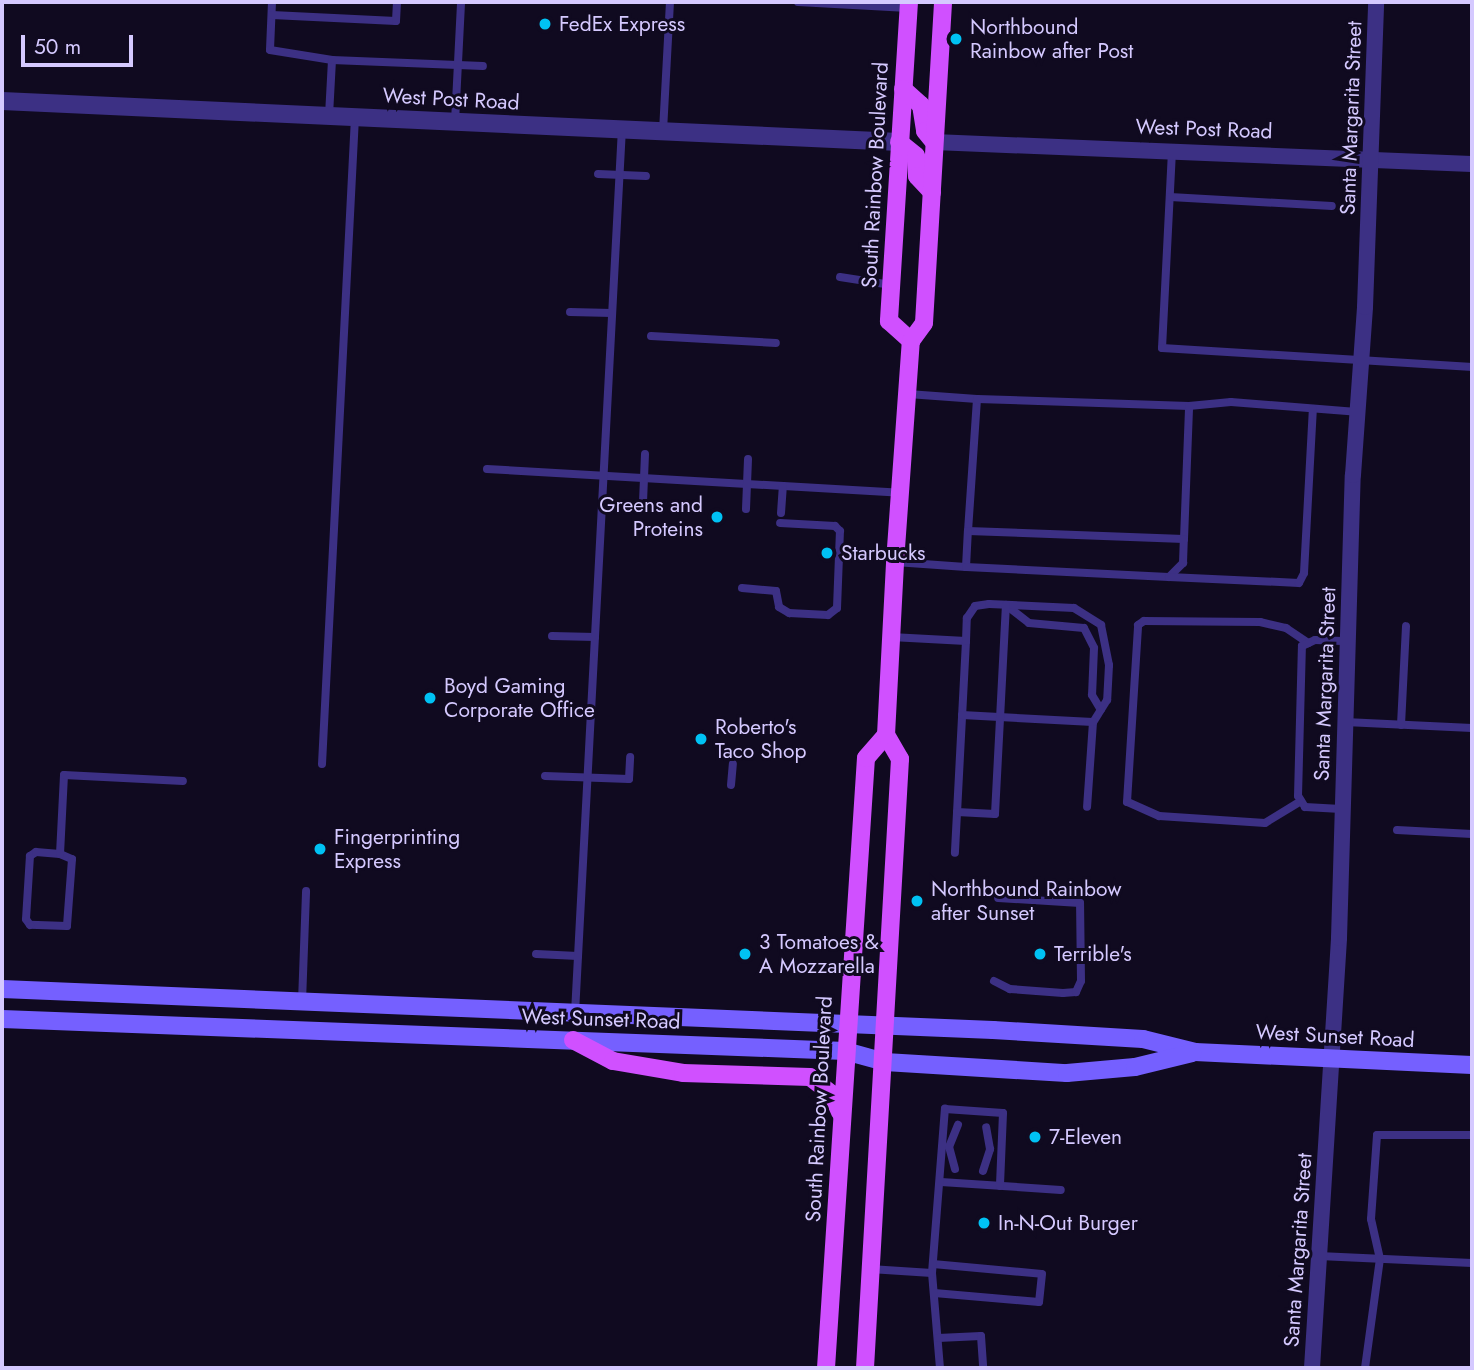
<!DOCTYPE html>
<style>
body{margin:0}
#map{position:relative;width:1474px;height:1370px;overflow:hidden;background:#100a20;font-family:Jost,sans-serif}
div>[style]{position:absolute}
.service>*{height:8px;margin:-4px;padding:0 4px;transform-origin:4px;border-radius:4px;background:#3c3084}
.minor>*{height:16px;margin:-8px;padding:0 8px;transform-origin:8px;border-radius:8px;background:#3c3084}
.tertiary>*{height:18px;margin:-9px;padding:0 9px;transform-origin:9px;border-radius:9px;background:#3c3084}
.secondary>*{height:18px;margin:-9px;padding:0 9px;transform-origin:9px;border-radius:9px;background:#7560ff}
.primary>*{height:18px;margin:-9px;padding:0 9px;transform-origin:9px;border-radius:9px;background:#d050ff}
.dots>*{width:19px;height:19px;translate:-50% -50%;box-sizing:border-box;border:4px solid #100a20;border-radius:50%}
span{translate:-50% -50%;white-space:nowrap;text-align:center;line-height:1.15;-webkit-text-stroke:6px #100a20;paint-order:stroke}
.poi-label{font-size:21px;color:#d5c9ff}
.left{translate:0 -50%;text-align:left}
.right{translate:-100% -50%;text-align:right}
.street-label{font-size:21px;color:#d5c9ff}
.frame{position:absolute;inset:0;border:4px solid #d5c9ff;pointer-events:none}
.scale{position:absolute;left:21px;top:35px;width:112px;height:32px;box-sizing:border-box;border:4px solid #d5c9ff;border-top:0;padding-left:9px;font-size:21px;line-height:24px;white-space:nowrap;color:#d5c9ff;-webkit-text-stroke:5px #100a20;paint-order:stroke}
</style>
<div id="map">
<div class="service">
<i style="left:272px;top:2px;width:48px;rotate:92.4deg"></i>
<i style="left:270px;top:50px;width:63px;rotate:9.2deg"></i>
<i style="left:332px;top:60px;width:56px;rotate:93.1deg"></i>
<i style="left:798px;top:2px;width:110px;rotate:3.1deg"></i>
<i style="left:272px;top:15px;width:124px;rotate:2.8deg"></i>
<i style="left:396px;top:21px;width:19px;rotate:-87deg"></i>
<i style="left:332px;top:60px;width:151px;rotate:2.3deg"></i>
<i style="left:455px;top:122px;width:120px;rotate:-87.1deg"></i>
<i style="left:663px;top:131px;width:129px;rotate:-86.9deg"></i>
<i style="left:1172px;top:151px;width:197px;rotate:92.9deg"></i>
<i style="left:1162px;top:348px;width:311px;rotate:3.5deg"></i>
<i style="left:598px;top:174px;width:48px;rotate:2.4deg"></i>
<i style="left:1170px;top:197px;width:162px;rotate:3.2deg"></i>
<i style="left:840px;top:277px;width:52px;rotate:8.9deg"></i>
<i style="left:570px;top:312px;width:42px;rotate:1.4deg"></i>
<i style="left:651px;top:336px;width:125px;rotate:3.2deg"></i>
<i style="left:908px;top:394px;width:69px;rotate:4.1deg"></i>
<i style="left:977px;top:399px;width:132px;rotate:93.9deg"></i>
<i style="left:968px;top:531px;width:216px;rotate:2.1deg"></i>
<i style="left:1184px;top:539px;width:133px;rotate:-87.8deg"></i>
<i style="left:1189px;top:406px;width:212px;rotate:-178.1deg"></i>
<i style="left:1189px;top:406px;width:42px;rotate:-5.4deg"></i>
<i style="left:1231px;top:402px;width:126px;rotate:4.5deg"></i>
<i style="left:487px;top:469px;width:414px;rotate:3.3deg"></i>
<i style="left:643px;top:502px;width:48px;rotate:-87.6deg"></i>
<i style="left:746px;top:509px;width:50px;rotate:-87.7deg"></i>
<i style="left:781px;top:513px;width:27px;rotate:-86deg"></i>
<i style="left:895px;top:562px;width:71px;rotate:4deg"></i>
<i style="left:966px;top:567px;width:36px;rotate:-87deg"></i>
<i style="left:966px;top:567px;width:203px;rotate:2.8deg"></i>
<i style="left:1169px;top:577px;width:20px;rotate:-45deg"></i>
<i style="left:1183px;top:563px;width:24px;rotate:-88deg"></i>
<i style="left:1169px;top:577px;width:130px;rotate:2.6deg"></i>
<i style="left:1299px;top:583px;width:11px;rotate:-63deg"></i>
<i style="left:1304px;top:573px;width:164px;rotate:-86.9deg"></i>
<i style="left:742px;top:588px;width:34px;rotate:5deg"></i>
<i style="left:776px;top:591px;width:16px;rotate:79deg"></i>
<i style="left:779px;top:607px;width:12px;rotate:31deg"></i>
<i style="left:789px;top:613px;width:39px;rotate:3deg"></i>
<i style="left:828px;top:615px;width:11px;rotate:-38deg"></i>
<i style="left:837px;top:608px;width:77px;rotate:-87.8deg"></i>
<i style="left:840px;top:531px;width:7px;rotate:-135deg"></i>
<i style="left:835px;top:526px;width:55px;rotate:-176.9deg"></i>
<i style="left:1006px;top:605px;width:29px;rotate:38deg"></i>
<i style="left:1029px;top:623px;width:55px;rotate:5.2deg"></i>
<i style="left:1084px;top:628px;width:22px;rotate:63deg"></i>
<i style="left:1094px;top:648px;width:47px;rotate:92.4deg"></i>
<i style="left:1092px;top:695px;width:17px;rotate:59deg"></i>
<i style="left:552px;top:636px;width:43px;rotate:1.3deg"></i>
<i style="left:891px;top:637px;width:75px;rotate:3.1deg"></i>
<i style="left:966px;top:641px;width:212px;rotate:93deg"></i>
<i style="left:966px;top:641px;width:23px;rotate:-88deg"></i>
<i style="left:967px;top:618px;width:14px;rotate:-56deg"></i>
<i style="left:975px;top:606px;width:14px;rotate:-8deg"></i>
<i style="left:989px;top:604px;width:85px;rotate:2.7deg"></i>
<i style="left:1074px;top:608px;width:32px;rotate:32deg"></i>
<i style="left:1101px;top:625px;width:41px;rotate:78.7deg"></i>
<i style="left:1109px;top:665px;width:35px;rotate:93deg"></i>
<i style="left:1107px;top:700px;width:26px;rotate:122deg"></i>
<i style="left:1093px;top:722px;width:85px;rotate:94deg"></i>
<i style="left:962px;top:715px;width:131px;rotate:3.1deg"></i>
<i style="left:1345px;top:722px;width:127px;rotate:2.7deg"></i>
<i style="left:1401px;top:725px;width:99px;rotate:-87.1deg"></i>
<i style="left:322px;top:764px;width:648px;rotate:-87.08deg"></i>
<i style="left:545px;top:776px;width:84px;rotate:2deg"></i>
<i style="left:629px;top:779px;width:22px;rotate:-87deg"></i>
<i style="left:731px;top:785px;width:21px;rotate:-85deg"></i>
<i style="left:1301px;top:801px;width:42px;rotate:148.6deg"></i>
<i style="left:1265px;top:823px;width:106px;rotate:-176.2deg"></i>
<i style="left:1159px;top:816px;width:35px;rotate:-156deg"></i>
<i style="left:1127px;top:802px;width:177px;rotate:-86.4deg"></i>
<i style="left:1138px;top:625px;width:7px;rotate:-34deg"></i>
<i style="left:1144px;top:621px;width:116px;rotate:0.5deg"></i>
<i style="left:1260px;top:622px;width:27px;rotate:13deg"></i>
<i style="left:1286px;top:628px;width:27px;rotate:34deg"></i>
<i style="left:1341px;top:809px;width:36px;rotate:-177deg"></i>
<i style="left:1305px;top:807px;width:13px;rotate:-122deg"></i>
<i style="left:1298px;top:796px;width:150px;rotate:-88.5deg"></i>
<i style="left:1302px;top:646px;width:14px;rotate:-25deg"></i>
<i style="left:1315px;top:640px;width:34px;rotate:2deg"></i>
<i style="left:957px;top:812px;width:38px;rotate:3deg"></i>
<i style="left:995px;top:814px;width:209px;rotate:-87deg"></i>
<i style="left:1397px;top:830px;width:75px;rotate:3.1deg"></i>
<i style="left:60px;top:854px;width:13px;rotate:23deg"></i>
<i style="left:72px;top:859px;width:67px;rotate:94.3deg"></i>
<i style="left:67px;top:926px;width:37px;rotate:-178deg"></i>
<i style="left:30px;top:925px;width:7px;rotate:-124deg"></i>
<i style="left:26px;top:919px;width:63px;rotate:-86.4deg"></i>
<i style="left:30px;top:856px;width:7px;rotate:-34deg"></i>
<i style="left:36px;top:852px;width:24px;rotate:5deg"></i>
<i style="left:60px;top:854px;width:79px;rotate:-87.1deg"></i>
<i style="left:64px;top:775px;width:119px;rotate:2.9deg"></i>
<i style="left:536px;top:954px;width:42px;rotate:2.7deg"></i>
<i style="left:994px;top:981px;width:18px;rotate:27deg"></i>
<i style="left:1010px;top:989px;width:53px;rotate:4.3deg"></i>
<i style="left:1063px;top:993px;width:13px;rotate:-4deg"></i>
<i style="left:1076px;top:992px;width:12px;rotate:-66deg"></i>
<i style="left:1081px;top:981px;width:78px;rotate:-90.7deg"></i>
<i style="left:1080px;top:903px;width:82px;rotate:-176.5deg"></i>
<i style="left:302px;top:1002px;width:111px;rotate:-87.9deg"></i>
<i style="left:575px;top:1013px;width:885px;rotate:-86.96deg"></i>
<i style="left:955px;top:1169px;width:23px;rotate:-105deg"></i>
<i style="left:949px;top:1147px;width:24px;rotate:-68deg"></i>
<i style="left:983px;top:1171px;width:23px;rotate:-72deg"></i>
<i style="left:990px;top:1149px;width:22px;rotate:-100deg"></i>
<i style="left:941px;top:1182px;width:120px;rotate:3.8deg"></i>
<i style="left:1319px;top:1256px;width:153px;rotate:2.6deg"></i>
<i style="left:933px;top:1264px;width:109px;rotate:5.2deg"></i>
<i style="left:1042px;top:1274px;width:28px;rotate:96deg"></i>
<i style="left:1039px;top:1302px;width:105px;rotate:-175.1deg"></i>
<i style="left:870px;top:1269px;width:62px;rotate:3.7deg"></i>
<i style="left:932px;top:1273px;width:95px;rotate:85.2deg"></i>
<i style="left:932px;top:1273px;width:165px;rotate:-85.5deg"></i>
<i style="left:945px;top:1109px;width:58px;rotate:3.9deg"></i>
<i style="left:1003px;top:1113px;width:73px;rotate:92.4deg"></i>
<i style="left:938px;top:1338px;width:43px;rotate:-2.7deg"></i>
<i style="left:981px;top:1336px;width:32px;rotate:86deg"></i>
<i style="left:1365px;top:1368px;width:110px;rotate:-82.2deg"></i>
<i style="left:1380px;top:1259px;width:41px;rotate:-102.7deg"></i>
<i style="left:1371px;top:1219px;width:84px;rotate:-85.9deg"></i>
<i style="left:1377px;top:1135px;width:95px"></i>
</div>
<div class="minor">
<i style="left:934px;top:142px;width:538px;rotate:2.34deg"></i>
<i style="left:1312px;top:1368px;width:431px;rotate:-86.4deg"></i>
<i style="left:1339px;top:938px;width:463px;rotate:-88.3deg"></i>
<i style="left:1353px;top:475px;width:168px;rotate:-85.9deg"></i>
<i style="left:1365px;top:307px;width:305px;rotate:-87.9deg"></i>
</div>
<div class="tertiary">
<i style="left:2px;top:101px;width:898px;rotate:2.62deg"></i>
</div>
<div class="secondary">
<i style="left:2px;top:989px;width:992px;rotate:2.37deg"></i>
<i style="left:993px;top:1030px;width:150px;rotate:3.4deg"></i>
<i style="left:1143px;top:1039px;width:54px;rotate:14deg"></i>
<i style="left:1195px;top:1052px;width:277px;rotate:2.7deg"></i>
<i style="left:2px;top:1019px;width:844px;rotate:2.17deg"></i>
<i style="left:845px;top:1051px;width:41px;rotate:15.4deg"></i>
<i style="left:885px;top:1062px;width:182px;rotate:3.5deg"></i>
<i style="left:1067px;top:1073px;width:68px;rotate:-5deg"></i>
<i style="left:1135px;top:1067px;width:59px;rotate:-13.8deg"></i>
</div>
<div class="primary">
<i style="left:909px;top:2px;width:320px;rotate:93.6deg"></i>
<i style="left:889px;top:321px;width:30px;rotate:42deg"></i>
<i style="left:903px;top:89px;width:24px;rotate:42deg"></i>
<i style="left:921px;top:105px;width:26px;rotate:81deg"></i>
<i style="left:925px;top:131px;width:14px;rotate:51deg"></i>
<i style="left:899px;top:142px;width:22px;rotate:39deg"></i>
<i style="left:916px;top:156px;width:20px;rotate:87deg"></i>
<i style="left:917px;top:176px;width:22px;rotate:47deg"></i>
<i style="left:573px;top:1040px;width:45px;rotate:27.7deg"></i>
<i style="left:613px;top:1061px;width:71px;rotate:9.7deg"></i>
<i style="left:683px;top:1073px;width:127px;rotate:1.8deg"></i>
<i style="left:810px;top:1077px;width:28px;rotate:38deg"></i>
<i style="left:832px;top:1094px;width:20px;rotate:66deg"></i>
<i style="left:826px;top:1368px;width:611px;rotate:-86.25deg"></i>
<i style="left:866px;top:758px;width:30px;rotate:-49deg"></i>
<i style="left:865px;top:1368px;width:610px;rotate:-86.71deg"></i>
<i style="left:900px;top:759px;width:28px;rotate:-120deg"></i>
<i style="left:886px;top:735px;width:173px;rotate:-87deg"></i>
<i style="left:895px;top:562px;width:222px;rotate:-85.9deg"></i>
<i style="left:911px;top:341px;width:22px;rotate:-54deg"></i>
<i style="left:924px;top:323px;width:322px;rotate:-86.6deg"></i>
</div>
<div class="dots">
<i style="left:545px;top:24px;background:#00c2f4"></i>
<i style="left:956px;top:39px;background:#00c2f4"></i>
<i style="left:717px;top:517px;background:#00c2f4"></i>
<i style="left:827px;top:553px;background:#00c2f4"></i>
<i style="left:430px;top:698px;background:#00c2f4"></i>
<i style="left:701px;top:739px;background:#00c2f4"></i>
<i style="left:320px;top:849px;background:#00c2f4"></i>
<i style="left:917px;top:901px;background:#00c2f4"></i>
<i style="left:745px;top:954px;background:#00c2f4"></i>
<i style="left:1040px;top:954px;background:#00c2f4"></i>
<i style="left:1035px;top:1137px;background:#00c2f4"></i>
<i style="left:984px;top:1223px;background:#00c2f4"></i>
</div>
<div class="poi-label">
<span class="left" style="left:559px;top:24px">FedEx Express</span>
<span class="left" style="left:970px;top:39px">Northbound<br>Rainbow after Post</span>
<span class="right" style="left:703px;top:517px">Greens and<br>Proteins</span>
<span class="left" style="left:841px;top:553px">Starbucks</span>
<span class="left" style="left:444px;top:698px">Boyd Gaming<br>Corporate Office</span>
<span class="left" style="left:715px;top:739px">Roberto's<br>Taco Shop</span>
<span class="left" style="left:334px;top:849px">Fingerprinting<br>Express</span>
<span class="left" style="left:931px;top:901px">Northbound Rainbow<br>after Sunset</span>
<span class="left" style="left:759px;top:954px">3 Tomatoes &amp;<br>A Mozzarella</span>
<span class="left" style="left:1054px;top:954px">Terrible's</span>
<span class="left" style="left:1049px;top:1137px">7-Eleven</span>
<span class="left" style="left:998px;top:1223px">In-N-Out Burger</span>
</div>
<div class="street-label">
<span style="left:451px;top:99px;rotate:3deg">West Post Road</span>
<span style="left:1351px;top:118px;rotate:-88deg">Santa Margarita Street</span>
<span style="left:1204px;top:129px;rotate:2deg">West Post Road</span>
<span style="left:875px;top:175px;rotate:-87deg">South Rainbow Boulevard</span>
<span style="left:1325px;top:684px;rotate:-88deg">Santa Margarita Street</span>
<span style="left:601px;top:1019px;rotate:2deg">West Sunset Road</span>
<span style="left:1335px;top:1036px;rotate:3deg">West Sunset Road</span>
<span style="left:819px;top:1109px;rotate:-87deg">South Rainbow Boulevard</span>
<span style="left:1298px;top:1250px;rotate:-86deg">Santa Margarita Street</span>
</div>
<div class="frame"></div>
<div class="scale">50 m</div>
</div>
